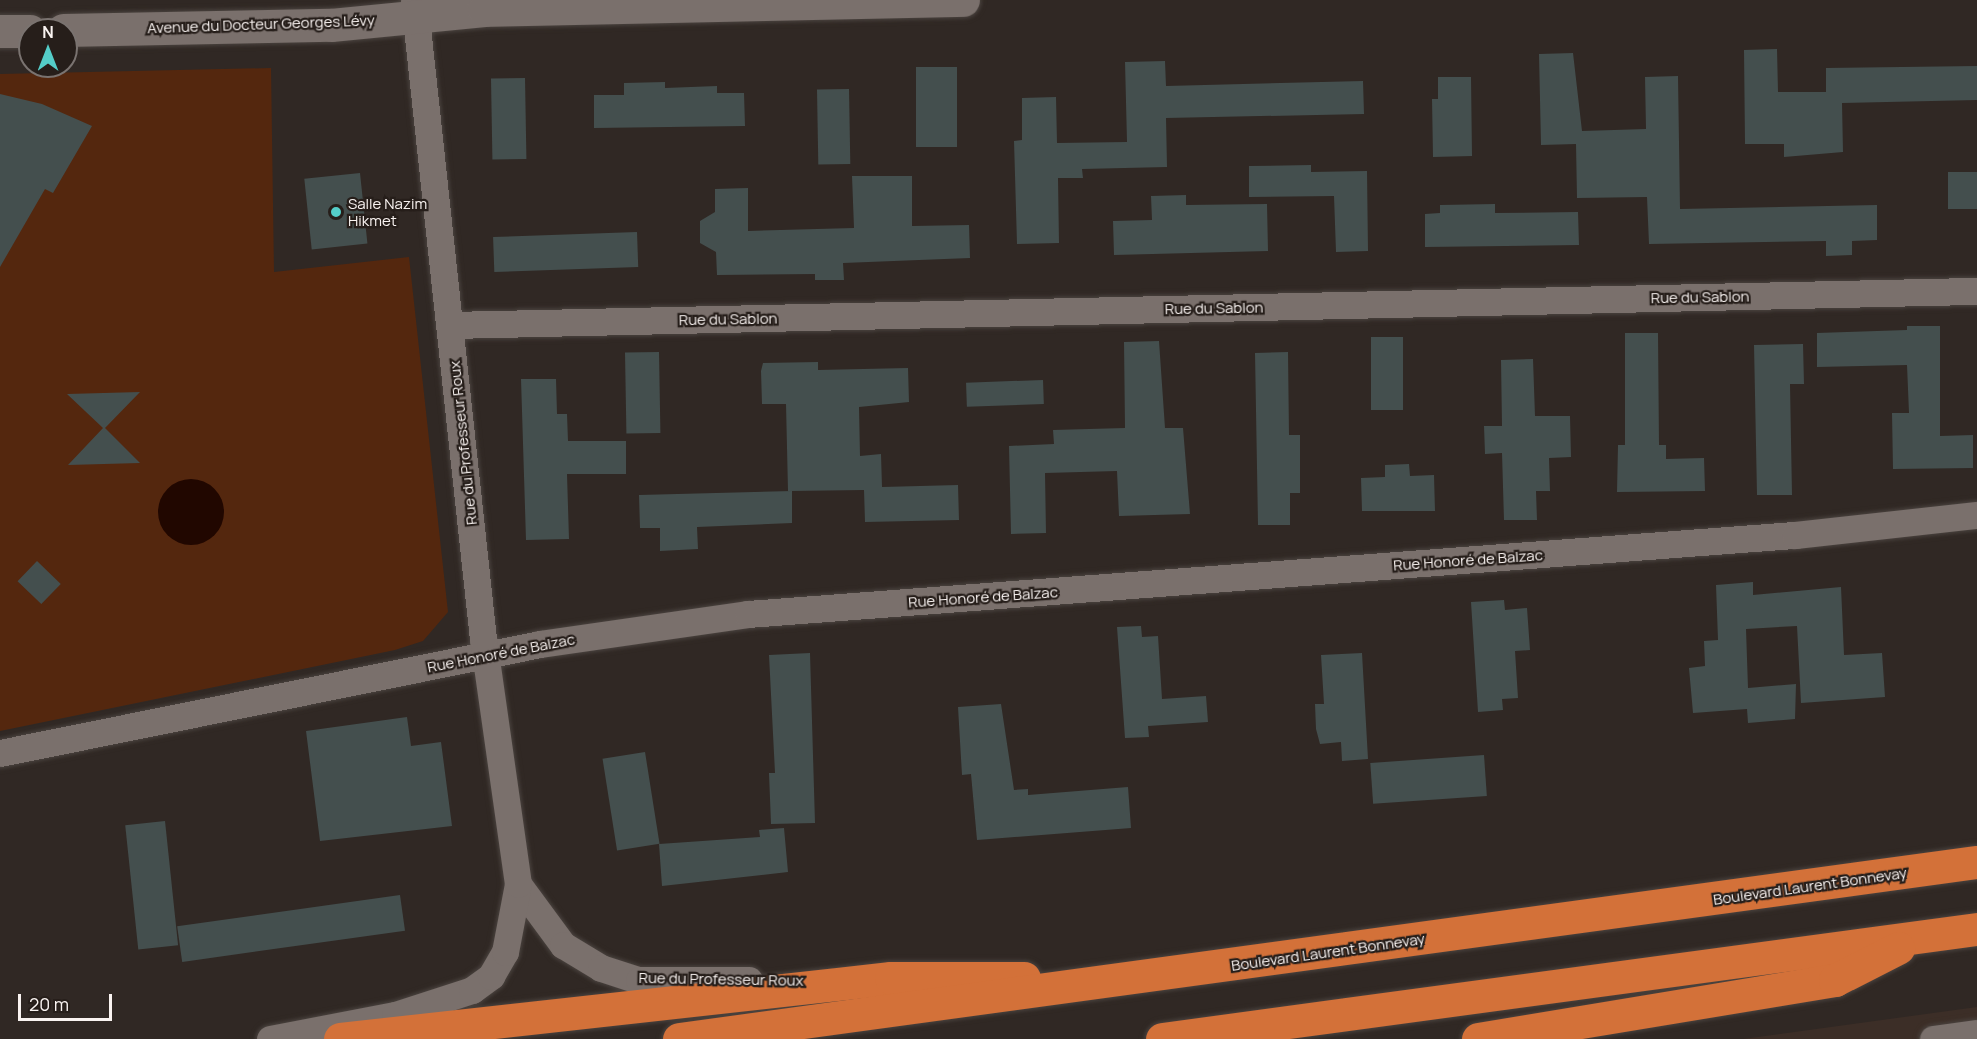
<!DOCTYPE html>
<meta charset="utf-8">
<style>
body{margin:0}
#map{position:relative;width:1977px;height:1039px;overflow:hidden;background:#302824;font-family:Manrope,sans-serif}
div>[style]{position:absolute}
.built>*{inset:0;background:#3c2e27}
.green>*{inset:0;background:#54270e}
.water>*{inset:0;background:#210700}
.round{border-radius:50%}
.building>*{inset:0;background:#444f4e;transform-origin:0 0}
.roads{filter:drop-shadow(0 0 2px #4a433f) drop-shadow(0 0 2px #4a433f)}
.minor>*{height:27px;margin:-13.5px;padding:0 13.5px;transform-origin:13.5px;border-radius:13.5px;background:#7a706c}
.tertiary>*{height:33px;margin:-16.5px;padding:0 16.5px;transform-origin:16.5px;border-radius:16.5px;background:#7a706c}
.trunk>*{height:33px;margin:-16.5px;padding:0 16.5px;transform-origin:16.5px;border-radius:16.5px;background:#d37139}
.dots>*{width:16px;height:16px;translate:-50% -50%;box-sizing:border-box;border:3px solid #261e1a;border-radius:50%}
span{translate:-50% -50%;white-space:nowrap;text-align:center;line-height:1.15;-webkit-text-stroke:4.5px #261e1a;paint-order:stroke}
.street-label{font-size:15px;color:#f9f3f1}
.poi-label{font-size:15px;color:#f9f3f1}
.left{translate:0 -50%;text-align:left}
.north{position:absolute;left:18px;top:18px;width:60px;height:60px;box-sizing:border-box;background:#261e1a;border:2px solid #7a7370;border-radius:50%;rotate:0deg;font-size:16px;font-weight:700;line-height:24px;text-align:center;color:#f9f3f1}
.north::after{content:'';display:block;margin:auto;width:21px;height:27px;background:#54cdc8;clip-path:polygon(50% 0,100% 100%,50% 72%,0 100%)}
.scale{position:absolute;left:18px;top:994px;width:94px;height:27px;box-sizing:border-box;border:3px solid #f9f3f1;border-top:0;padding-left:8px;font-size:18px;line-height:21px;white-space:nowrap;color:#f9f3f1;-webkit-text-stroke:4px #261e1a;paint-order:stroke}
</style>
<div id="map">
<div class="built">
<i style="clip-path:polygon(1977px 1007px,1977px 1039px,1743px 1039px)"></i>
</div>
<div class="green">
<i style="clip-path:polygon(271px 68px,274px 272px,409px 257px,448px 612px,423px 641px,395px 650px,0 731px,0 74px)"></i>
</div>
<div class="water">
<i class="round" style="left:158px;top:479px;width:66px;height:66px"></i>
</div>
<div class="building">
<i style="clip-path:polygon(1777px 49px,1778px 92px,1826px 92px,1826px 68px,1977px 66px,1977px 100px,1842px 103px,1843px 152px,1784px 157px,1784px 144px,1745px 144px,1744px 50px)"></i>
<i style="clip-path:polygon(1573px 53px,1582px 131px,1646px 129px,1645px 77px,1678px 76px,1680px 209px,1877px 205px,1877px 240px,1852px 241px,1852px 255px,1826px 256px,1826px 241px,1649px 244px,1647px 197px,1577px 198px,1576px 144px,1541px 145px,1539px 54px)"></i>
<i style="clip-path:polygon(1165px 61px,1166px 86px,1363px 81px,1364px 114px,1166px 118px,1167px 167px,1082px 169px,1083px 178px,1058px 178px,1059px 243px,1017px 244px,1014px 141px,1022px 140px,1022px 98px,1056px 97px,1057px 143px,1127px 142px,1125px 62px)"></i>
<i style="left:916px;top:67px;width:41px;height:80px"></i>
<i style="clip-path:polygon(1438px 77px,1471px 77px,1472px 156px,1433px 157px,1432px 99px,1438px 99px)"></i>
<i style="left:525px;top:78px;width:81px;height:34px;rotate:89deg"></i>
<i style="clip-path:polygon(665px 82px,665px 88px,717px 86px,717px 93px,744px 93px,745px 126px,594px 128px,594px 95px,624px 95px,624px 83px)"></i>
<i style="left:849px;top:89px;width:75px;height:32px;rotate:89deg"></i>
<i style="clip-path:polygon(0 94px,42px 104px,92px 126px,53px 193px,45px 189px,0 267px)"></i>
<i style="clip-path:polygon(1311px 165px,1311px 172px,1367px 171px,1368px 251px,1336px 252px,1334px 196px,1249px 197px,1249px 166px)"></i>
<i style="left:1977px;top:172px;width:37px;height:29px;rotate:90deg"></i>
<i style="left:360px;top:173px;width:71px;height:56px;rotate:84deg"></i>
<i style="clip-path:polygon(852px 176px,912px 176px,912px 226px,969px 225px,970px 258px,843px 263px,844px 280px,815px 280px,815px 274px,717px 275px,716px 252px,700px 243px,700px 221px,715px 212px,715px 189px,748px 188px,748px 231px,854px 228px)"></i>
<i style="clip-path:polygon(1186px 195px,1186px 205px,1267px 204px,1268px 251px,1114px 255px,1113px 221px,1152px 220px,1151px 196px)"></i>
<i style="clip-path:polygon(1495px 204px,1495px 213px,1578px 212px,1579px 245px,1425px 247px,1425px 214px,1440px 213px,1440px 205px)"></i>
<i style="left:637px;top:232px;width:35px;height:144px;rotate:88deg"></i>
<i style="clip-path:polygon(1907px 326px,1940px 326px,1940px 436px,1973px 435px,1973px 468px,1893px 469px,1892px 413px,1909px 413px,1907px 365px,1817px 367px,1817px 333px,1907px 330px)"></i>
<i style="clip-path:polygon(1625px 333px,1658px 333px,1659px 445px,1666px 445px,1666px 459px,1704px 458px,1705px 491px,1617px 492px,1618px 445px,1625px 445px)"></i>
<i style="left:1371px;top:337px;width:32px;height:73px"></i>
<i style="clip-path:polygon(1159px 341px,1165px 428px,1183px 428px,1190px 514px,1119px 516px,1117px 471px,1045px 473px,1046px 533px,1011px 534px,1009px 446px,1054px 444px,1053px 430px,1125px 428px,1124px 342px)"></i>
<i style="clip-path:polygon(1803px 344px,1804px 384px,1790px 384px,1792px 495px,1757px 495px,1754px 345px)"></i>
<i style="left:659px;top:352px;width:81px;height:34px;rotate:89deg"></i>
<i style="clip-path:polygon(1288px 352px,1289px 435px,1300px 435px,1300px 493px,1290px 493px,1290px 525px,1258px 525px,1255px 353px)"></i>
<i style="clip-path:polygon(1533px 359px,1535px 416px,1570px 416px,1571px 457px,1549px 458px,1550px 491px,1536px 491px,1537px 520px,1504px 520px,1502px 453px,1485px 454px,1484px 426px,1502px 426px,1501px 360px)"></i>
<i style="clip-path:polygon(818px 362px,818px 370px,908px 368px,909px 402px,859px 407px,860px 456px,881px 454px,882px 487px,958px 485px,959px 520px,865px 522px,864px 490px,788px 491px,786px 404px,762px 404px,761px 371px,763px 363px)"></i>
<i style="clip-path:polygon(521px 379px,556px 379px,557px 414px,567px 414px,568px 441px,626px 441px,626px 474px,567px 474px,569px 539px,526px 540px)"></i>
<i style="left:1043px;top:380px;width:24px;height:77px;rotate:88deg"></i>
<i style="clip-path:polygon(140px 392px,105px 428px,140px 463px,68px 465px,103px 428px,67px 394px)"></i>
<i style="clip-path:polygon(1409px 464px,1410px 476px,1434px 475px,1435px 511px,1362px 511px,1361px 478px,1385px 477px,1385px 465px)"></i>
<i style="clip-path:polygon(792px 491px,792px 523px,697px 527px,698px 549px,660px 551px,660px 528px,640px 528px,639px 495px)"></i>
<i style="left:37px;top:561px;width:33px;height:28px;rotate:44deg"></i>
<i style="clip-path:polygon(1753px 582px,1753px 595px,1841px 587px,1844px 655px,1882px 653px,1885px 697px,1801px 703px,1797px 626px,1746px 629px,1748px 688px,1796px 684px,1795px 719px,1748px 723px,1747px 709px,1693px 713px,1689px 668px,1705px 666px,1704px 641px,1718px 640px,1716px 585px)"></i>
<i style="clip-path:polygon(1504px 600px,1505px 610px,1527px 608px,1530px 650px,1515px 651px,1518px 698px,1502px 699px,1503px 710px,1478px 712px,1471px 602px)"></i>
<i style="clip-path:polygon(1141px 626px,1142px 637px,1158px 636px,1162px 699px,1206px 696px,1208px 722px,1148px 726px,1149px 737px,1125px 738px,1117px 627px)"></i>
<i style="clip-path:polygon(810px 653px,815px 823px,771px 824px,769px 773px,775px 773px,769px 655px)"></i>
<i style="clip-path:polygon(1362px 653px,1368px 759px,1342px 761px,1341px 742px,1320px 744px,1316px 729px,1315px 704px,1324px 704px,1321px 655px)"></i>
<i style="clip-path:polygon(1001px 704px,1014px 790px,1028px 789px,1028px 795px,1128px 787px,1131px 828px,977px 840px,971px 774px,962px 775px,958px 707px)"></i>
<i style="clip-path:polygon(407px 717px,411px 746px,441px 742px,452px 826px,320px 841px,306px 731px)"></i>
<i style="left:645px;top:752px;width:93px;height:43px;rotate:81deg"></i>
<i style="left:1484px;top:755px;width:41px;height:114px;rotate:86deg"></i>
<i style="left:165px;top:821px;width:125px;height:40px;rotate:84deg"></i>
<i style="clip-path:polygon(784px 828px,788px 872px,662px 886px,659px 844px,760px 837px,759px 830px)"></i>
<i style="left:400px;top:895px;width:36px;height:225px;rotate:82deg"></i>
</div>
<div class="roads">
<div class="minor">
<i style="left:450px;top:325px;width:1527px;rotate:-1.28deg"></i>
<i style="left:0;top:753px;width:551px;rotate:-11.41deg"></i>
<i style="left:540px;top:644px;width:210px;rotate:-8.2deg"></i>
<i style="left:748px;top:614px;width:1050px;rotate:-4.32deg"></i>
<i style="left:1795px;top:535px;width:183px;rotate:-6.3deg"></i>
<i style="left:518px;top:884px;width:76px;rotate:53.6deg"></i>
<i style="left:563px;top:945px;width:44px;rotate:31.2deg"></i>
<i style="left:601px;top:968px;width:40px;rotate:18deg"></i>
<i style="left:639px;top:980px;width:110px"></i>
<i style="left:270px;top:1039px;width:127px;rotate:-10.9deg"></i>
<i style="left:395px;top:1015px;width:81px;rotate:-18deg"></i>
<i style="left:472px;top:990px;width:24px;rotate:-36deg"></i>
<i style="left:491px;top:976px;width:28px;rotate:-60deg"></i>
<i style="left:505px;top:952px;width:69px;rotate:-79.2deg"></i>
<i style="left:518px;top:884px;width:247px;rotate:-98.1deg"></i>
<i style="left:483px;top:639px;width:643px;rotate:-96.16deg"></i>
<i style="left:1933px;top:1039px;width:44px;rotate:-7.8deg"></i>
</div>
<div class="tertiary">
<i style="left:63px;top:30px;width:268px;rotate:-1.1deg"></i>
<i style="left:331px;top:25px;width:154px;rotate:-5.6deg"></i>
<i style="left:484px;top:10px;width:479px;rotate:-1.2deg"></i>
<i style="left:0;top:31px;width:30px"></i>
</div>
<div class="trunk">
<i style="left:340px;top:1039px;width:554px;rotate:-6.32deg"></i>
<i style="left:891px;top:978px;width:133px"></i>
<i style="left:679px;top:1039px;width:1310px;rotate:-7.77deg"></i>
<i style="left:1162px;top:1039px;width:822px;rotate:-7.69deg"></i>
<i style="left:1478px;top:1039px;width:362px;rotate:-9.4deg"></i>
<i style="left:1835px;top:980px;width:71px;rotate:-26.9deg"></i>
</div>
</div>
<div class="dots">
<i style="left:336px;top:212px;background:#54cdc8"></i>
</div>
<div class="street-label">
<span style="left:261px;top:24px;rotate:-2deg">Avenue du Docteur Georges Lévy</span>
<span style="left:1700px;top:297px;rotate:-1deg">Rue du Sablon</span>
<span style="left:1214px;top:308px;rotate:-1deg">Rue du Sablon</span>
<span style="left:728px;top:319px;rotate:-1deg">Rue du Sablon</span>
<span style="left:463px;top:443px;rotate:-96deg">Rue du Professeur Roux</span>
<span style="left:1468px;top:560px;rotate:-4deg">Rue Honoré de Balzac</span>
<span style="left:983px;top:597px;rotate:-4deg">Rue Honoré de Balzac</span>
<span style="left:501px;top:653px;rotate:-11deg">Rue Honoré de Balzac</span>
<span style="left:1810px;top:886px;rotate:-8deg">Boulevard Laurent Bonnevay</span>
<span style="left:1328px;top:952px;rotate:-8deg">Boulevard Laurent Bonnevay</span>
<span style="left:721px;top:979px;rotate:1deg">Rue du Professeur Roux</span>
</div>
<div class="poi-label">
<span class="left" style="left:348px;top:212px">Salle Nazim<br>Hikmet</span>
</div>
<div class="north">N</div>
<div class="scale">20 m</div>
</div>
